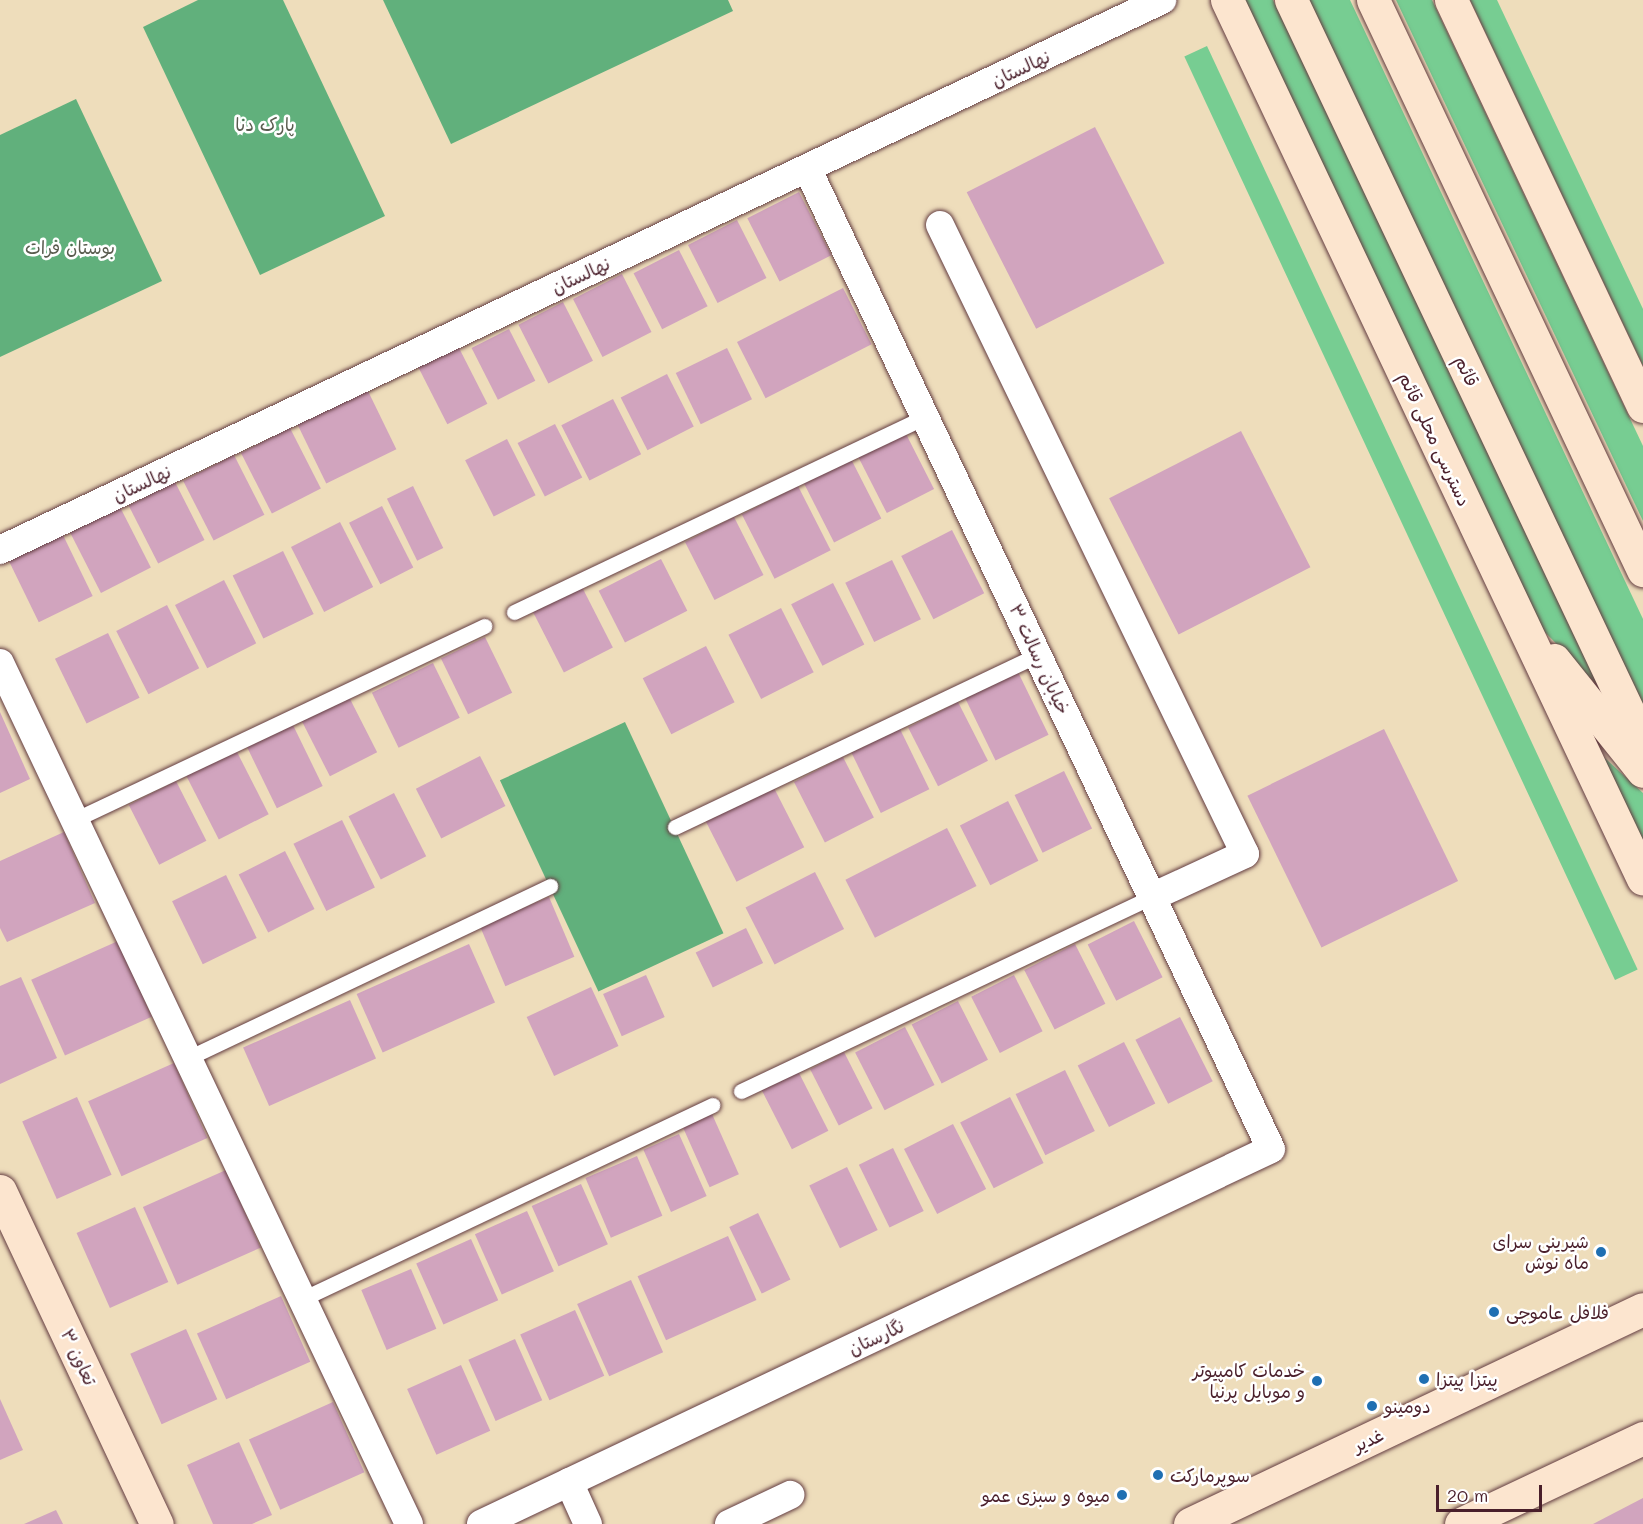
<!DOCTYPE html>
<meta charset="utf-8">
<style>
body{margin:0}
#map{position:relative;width:1643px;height:1524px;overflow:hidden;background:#edb;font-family:Mali,"Playpen Sans Arabic",sans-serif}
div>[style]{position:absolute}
.green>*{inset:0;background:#77cd92;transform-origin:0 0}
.forest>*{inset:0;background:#61b07c;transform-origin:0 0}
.building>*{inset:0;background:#d1a4be;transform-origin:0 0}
.roads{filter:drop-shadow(0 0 2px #633c41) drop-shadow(0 0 2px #633c41)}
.lane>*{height:15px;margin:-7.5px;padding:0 7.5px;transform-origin:7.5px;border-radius:7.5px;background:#fff}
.street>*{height:28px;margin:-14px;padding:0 14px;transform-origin:14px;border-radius:14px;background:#fff}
.secondary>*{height:33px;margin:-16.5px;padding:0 16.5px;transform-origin:16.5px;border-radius:16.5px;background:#fce5cf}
.dots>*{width:16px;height:16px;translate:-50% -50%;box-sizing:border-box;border:3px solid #fff;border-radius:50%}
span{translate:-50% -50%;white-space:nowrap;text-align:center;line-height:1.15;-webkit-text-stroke:5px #fff;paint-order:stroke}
.street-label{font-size:18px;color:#4a1f2b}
.park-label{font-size:18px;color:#5a5c4f}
.poi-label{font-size:18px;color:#4a1f2b}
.right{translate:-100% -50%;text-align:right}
.left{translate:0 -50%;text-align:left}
.scale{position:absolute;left:1436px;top:1485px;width:106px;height:27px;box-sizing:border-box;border:3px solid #4a1f2b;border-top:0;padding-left:8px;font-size:18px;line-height:21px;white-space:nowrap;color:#4a1f2b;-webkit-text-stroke:4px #fff;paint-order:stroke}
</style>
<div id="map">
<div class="green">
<i style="clip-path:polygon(1238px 0,1273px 0,1598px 686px,1529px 616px)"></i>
<i style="clip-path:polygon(1306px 0,1350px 0,1643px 619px,1643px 713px)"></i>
<i style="clip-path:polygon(1396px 0,1432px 0,1643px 446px,1643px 521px)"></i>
<i style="clip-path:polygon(1470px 0,1497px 0,1643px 309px,1643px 366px)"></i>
<i style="left:1207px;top:46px;width:1019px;height:25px;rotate:65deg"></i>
<i style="clip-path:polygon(1595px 749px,1643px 793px,1643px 850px)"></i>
</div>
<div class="forest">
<i style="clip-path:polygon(198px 0,283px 0,385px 216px,260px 275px,143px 27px)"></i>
<i style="clip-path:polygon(383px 0,728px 0,733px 11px,451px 144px)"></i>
<i style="clip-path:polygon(76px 99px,162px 281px,0 357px,0 135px)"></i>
<i style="left:625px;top:722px;width:233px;height:138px;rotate:65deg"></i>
</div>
<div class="building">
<i style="left:1095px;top:127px;width:153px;height:144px;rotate:63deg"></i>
<i style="left:799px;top:192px;width:71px;height:58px;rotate:63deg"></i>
<i style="left:737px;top:220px;width:65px;height:55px;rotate:63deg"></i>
<i style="left:679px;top:250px;width:63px;height:51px;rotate:63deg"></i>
<i style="left:622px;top:274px;width:65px;height:55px;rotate:63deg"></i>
<i style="left:843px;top:288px;width:63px;height:119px;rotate:63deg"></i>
<i style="left:563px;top:302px;width:66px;height:50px;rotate:63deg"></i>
<i style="left:509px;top:329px;width:58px;height:42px;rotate:63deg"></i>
<i style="left:457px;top:344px;width:67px;height:45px;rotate:63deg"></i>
<i style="left:727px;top:348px;width:57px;height:57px;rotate:64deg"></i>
<i style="left:667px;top:374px;width:59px;height:52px;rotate:63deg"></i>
<i style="left:367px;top:389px;width:67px;height:78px;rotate:64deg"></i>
<i style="left:613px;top:399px;width:62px;height:58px;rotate:63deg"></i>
<i style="left:555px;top:424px;width:60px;height:42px;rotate:63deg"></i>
<i style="left:290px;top:428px;width:68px;height:55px;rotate:63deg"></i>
<i style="left:1241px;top:431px;width:153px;height:148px;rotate:63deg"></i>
<i style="left:905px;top:432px;width:64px;height:53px;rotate:63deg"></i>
<i style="left:507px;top:439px;width:63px;height:47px;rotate:63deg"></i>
<i style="left:234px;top:455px;width:67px;height:57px;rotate:63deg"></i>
<i style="left:850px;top:457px;width:69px;height:53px;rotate:63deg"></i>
<i style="left:175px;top:482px;width:65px;height:52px;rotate:63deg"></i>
<i style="left:413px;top:486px;width:69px;height:29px;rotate:64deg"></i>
<i style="left:798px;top:486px;width:72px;height:63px;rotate:63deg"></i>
<i style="left:382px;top:506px;width:69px;height:37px;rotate:63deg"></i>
<i style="left:120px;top:507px;width:68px;height:56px;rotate:63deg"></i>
<i style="left:734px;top:517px;width:65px;height:55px;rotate:63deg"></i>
<i style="left:340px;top:522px;width:73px;height:55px;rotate:63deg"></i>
<i style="left:952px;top:530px;width:71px;height:57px;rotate:63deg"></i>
<i style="left:62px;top:533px;width:70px;height:60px;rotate:64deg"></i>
<i style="left:283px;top:551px;width:70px;height:56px;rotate:64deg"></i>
<i style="left:661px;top:559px;width:58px;height:70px;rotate:63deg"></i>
<i style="left:892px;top:560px;width:66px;height:52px;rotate:64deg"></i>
<i style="left:224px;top:580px;width:71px;height:55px;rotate:63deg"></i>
<i style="left:833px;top:583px;width:69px;height:47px;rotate:63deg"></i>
<i style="left:582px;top:587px;width:68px;height:55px;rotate:63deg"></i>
<i style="left:167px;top:605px;width:71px;height:57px;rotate:63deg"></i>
<i style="left:781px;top:608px;width:72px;height:59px;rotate:63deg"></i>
<i style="left:108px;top:633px;width:72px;height:59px;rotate:64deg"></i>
<i style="left:485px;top:637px;width:62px;height:49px;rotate:64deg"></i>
<i style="left:706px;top:646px;width:63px;height:71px;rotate:63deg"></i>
<i style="left:433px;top:663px;width:61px;height:68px;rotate:64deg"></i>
<i style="left:1017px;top:670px;width:72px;height:59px;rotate:64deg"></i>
<i style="left:349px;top:697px;width:62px;height:53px;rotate:63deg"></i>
<i style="left:958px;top:702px;width:66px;height:56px;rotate:63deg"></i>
<i style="clip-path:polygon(0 712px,30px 779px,0 793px)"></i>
<i style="left:292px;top:723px;width:70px;height:51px;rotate:64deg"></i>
<i style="left:900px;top:729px;width:67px;height:54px;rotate:64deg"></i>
<i style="left:1384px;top:729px;width:169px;height:152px;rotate:64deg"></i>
<i style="left:236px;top:750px;width:72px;height:56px;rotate:63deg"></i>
<i style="left:480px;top:756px;width:56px;height:72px;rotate:63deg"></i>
<i style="left:843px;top:757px;width:68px;height:55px;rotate:63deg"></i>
<i style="left:1064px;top:771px;width:64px;height:55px;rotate:64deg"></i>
<i style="left:176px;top:781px;width:67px;height:53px;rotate:63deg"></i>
<i style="left:772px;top:784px;width:71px;height:76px;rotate:63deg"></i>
<i style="left:394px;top:793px;width:71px;height:51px;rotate:63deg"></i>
<i style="left:1008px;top:801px;width:67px;height:54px;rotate:63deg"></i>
<i style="left:342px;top:820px;width:75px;height:54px;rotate:64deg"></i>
<i style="left:947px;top:828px;width:65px;height:114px;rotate:63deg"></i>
<i style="clip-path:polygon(64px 832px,95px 903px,7px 942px,0 928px,0 861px)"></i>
<i style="left:285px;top:851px;width:65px;height:52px;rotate:63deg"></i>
<i style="left:815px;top:872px;width:64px;height:78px;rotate:63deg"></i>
<i style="left:226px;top:875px;width:70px;height:60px;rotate:64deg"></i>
<i style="left:549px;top:897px;width:65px;height:75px;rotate:67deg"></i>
<i style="left:1134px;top:921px;width:63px;height:52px;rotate:63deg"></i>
<i style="left:746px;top:928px;width:39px;height:56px;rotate:64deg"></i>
<i style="left:118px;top:941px;width:83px;height:95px;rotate:66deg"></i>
<i style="left:469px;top:944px;width:64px;height:123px;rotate:66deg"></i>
<i style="left:1075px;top:944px;width:67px;height:57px;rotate:63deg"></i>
<i style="left:646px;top:975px;width:46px;height:47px;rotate:66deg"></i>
<i style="left:1014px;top:975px;width:63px;height:48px;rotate:63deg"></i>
<i style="clip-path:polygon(21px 977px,57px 1058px,0 1084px,0 986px)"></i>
<i style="left:591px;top:987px;width:65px;height:71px;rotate:65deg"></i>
<i style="left:350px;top:1000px;width:64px;height:117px;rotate:66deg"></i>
<i style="left:958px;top:1001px;width:66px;height:52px;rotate:63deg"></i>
<i style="left:1180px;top:1017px;width:72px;height:50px;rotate:63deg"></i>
<i style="left:905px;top:1027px;width:65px;height:56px;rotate:63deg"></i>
<i style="left:1124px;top:1042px;width:69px;height:52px;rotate:63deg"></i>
<i style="left:844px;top:1052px;width:63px;height:38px;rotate:63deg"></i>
<i style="left:174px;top:1063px;width:82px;height:94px;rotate:66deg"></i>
<i style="left:1065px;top:1070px;width:68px;height:55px;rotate:64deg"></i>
<i style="left:798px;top:1071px;width:67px;height:41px;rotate:63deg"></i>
<i style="left:77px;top:1097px;width:85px;height:60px;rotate:66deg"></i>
<i style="left:1010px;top:1097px;width:74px;height:56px;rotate:63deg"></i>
<i style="left:712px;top:1114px;width:66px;height:32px;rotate:66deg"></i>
<i style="left:953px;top:1124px;width:73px;height:55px;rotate:63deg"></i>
<i style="left:679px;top:1134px;width:68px;height:39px;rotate:66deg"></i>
<i style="left:893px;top:1148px;width:70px;height:38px;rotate:64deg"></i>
<i style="left:637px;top:1156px;width:65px;height:56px;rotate:67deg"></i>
<i style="left:847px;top:1167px;width:70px;height:42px;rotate:64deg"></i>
<i style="left:226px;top:1170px;width:85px;height:91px;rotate:66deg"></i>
<i style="left:581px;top:1184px;width:66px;height:54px;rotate:66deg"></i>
<i style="left:135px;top:1207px;width:82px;height:64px;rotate:66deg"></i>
<i style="left:527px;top:1211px;width:66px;height:57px;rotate:66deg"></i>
<i style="left:758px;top:1213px;width:74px;height:32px;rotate:64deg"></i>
<i style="left:728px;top:1236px;width:70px;height:99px;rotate:66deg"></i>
<i style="left:471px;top:1239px;width:67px;height:60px;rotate:66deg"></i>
<i style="left:411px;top:1269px;width:65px;height:54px;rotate:67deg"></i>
<i style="left:631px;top:1280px;width:79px;height:59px;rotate:66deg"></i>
<i style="left:281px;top:1296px;width:72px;height:92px;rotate:66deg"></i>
<i style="left:575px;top:1310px;width:72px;height:60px;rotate:66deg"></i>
<i style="left:186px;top:1329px;width:77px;height:61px;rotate:66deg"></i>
<i style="left:515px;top:1339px;width:67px;height:51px;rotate:66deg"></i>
<i style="left:461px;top:1365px;width:72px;height:59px;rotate:66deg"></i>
<i style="clip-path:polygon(0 1399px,23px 1450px,0 1460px)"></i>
<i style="left:333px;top:1402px;width:77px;height:92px;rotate:66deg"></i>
<i style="clip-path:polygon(239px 1442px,272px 1515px,252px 1524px,213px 1524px,187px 1465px)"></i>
<i style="clip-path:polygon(1643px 1498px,1643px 1524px,1593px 1524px)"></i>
<i style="clip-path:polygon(56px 1510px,63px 1524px,24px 1524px)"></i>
</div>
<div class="roads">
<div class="lane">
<i style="left:514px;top:612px;width:455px;rotate:-25.4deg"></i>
<i style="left:74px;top:820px;width:454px;rotate:-25.3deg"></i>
<i style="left:675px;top:827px;width:402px;rotate:-25.4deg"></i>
<i style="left:188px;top:1058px;width:401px;rotate:-25.4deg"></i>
<i style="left:741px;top:1091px;width:454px;rotate:-25.3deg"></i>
<i style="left:302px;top:1299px;width:454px;rotate:-25.3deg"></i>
</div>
<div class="street">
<i style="left:940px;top:225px;width:699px;rotate:64.13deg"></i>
<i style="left:1245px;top:854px;width:102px;rotate:155.2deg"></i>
<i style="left:0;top:550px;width:1286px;rotate:-25.33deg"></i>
<i style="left:0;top:663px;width:953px;rotate:64.59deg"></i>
<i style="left:569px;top:1482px;width:46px;rotate:65.7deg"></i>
<i style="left:481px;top:1524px;width:874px;rotate:-25.39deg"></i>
<i style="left:1271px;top:1149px;width:1085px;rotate:-115.31deg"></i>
<i style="left:729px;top:1524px;width:68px;rotate:-25.4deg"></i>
</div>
<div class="secondary">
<i style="left:1227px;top:0;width:972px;rotate:64.67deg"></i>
<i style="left:1291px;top:0;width:822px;rotate:64.65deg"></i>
<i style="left:1373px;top:0;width:631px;rotate:64.65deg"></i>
<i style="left:1451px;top:0;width:449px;rotate:64.7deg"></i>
<i style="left:1554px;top:660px;width:142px;rotate:51.3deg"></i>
<i style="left:0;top:1191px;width:368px;rotate:64.8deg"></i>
<i style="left:1190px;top:1524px;width:501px;rotate:-25.39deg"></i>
<i style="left:1461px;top:1524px;width:201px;rotate:-25.3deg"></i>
</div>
</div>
<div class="dots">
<i style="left:1601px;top:1252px;background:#1f6fb2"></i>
<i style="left:1494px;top:1312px;background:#1f6fb2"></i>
<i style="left:1424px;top:1379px;background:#1f6fb2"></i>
<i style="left:1317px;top:1381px;background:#1f6fb2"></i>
<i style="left:1372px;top:1406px;background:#1f6fb2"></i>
<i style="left:1158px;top:1475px;background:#1f6fb2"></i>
<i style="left:1122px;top:1495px;background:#1f6fb2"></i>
</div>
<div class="street-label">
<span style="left:1021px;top:68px;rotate:-25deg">نهالستان</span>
<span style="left:581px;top:275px;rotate:-25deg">نهالستان</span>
<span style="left:1467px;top:371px;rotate:65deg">قائم</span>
<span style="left:1435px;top:439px;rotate:65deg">دسترسی محلی قائم</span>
<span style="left:142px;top:483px;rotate:-25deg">نهالستان</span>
<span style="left:1040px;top:659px;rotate:65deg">خیابان رسالت ۳</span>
<span style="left:876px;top:1337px;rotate:-25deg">نگارستان</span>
<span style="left:79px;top:1357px;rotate:65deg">تعاون ۳</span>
<span style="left:1368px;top:1440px;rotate:-25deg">غدیر</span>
</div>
<div class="park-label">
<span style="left:265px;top:124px">پارک دنا</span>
<span style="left:70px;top:247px">بوستان فرات</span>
</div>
<div class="poi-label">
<span class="right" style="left:1589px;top:1252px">شیرینی سرای<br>ماه نوش</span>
<span class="left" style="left:1506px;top:1312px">فلافل عاموچی</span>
<span class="right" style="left:1305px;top:1381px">خدمات کامپیوتر<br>و موبایل پرنیا</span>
<span class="left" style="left:1436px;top:1379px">پیتزا پیتزا</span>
<span class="left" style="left:1384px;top:1406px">دومینو</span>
<span class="left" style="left:1170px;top:1475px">سوپرمارکت</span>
<span class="right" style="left:1110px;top:1495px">میوه و سبزی عمو</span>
</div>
<div class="scale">20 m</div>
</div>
